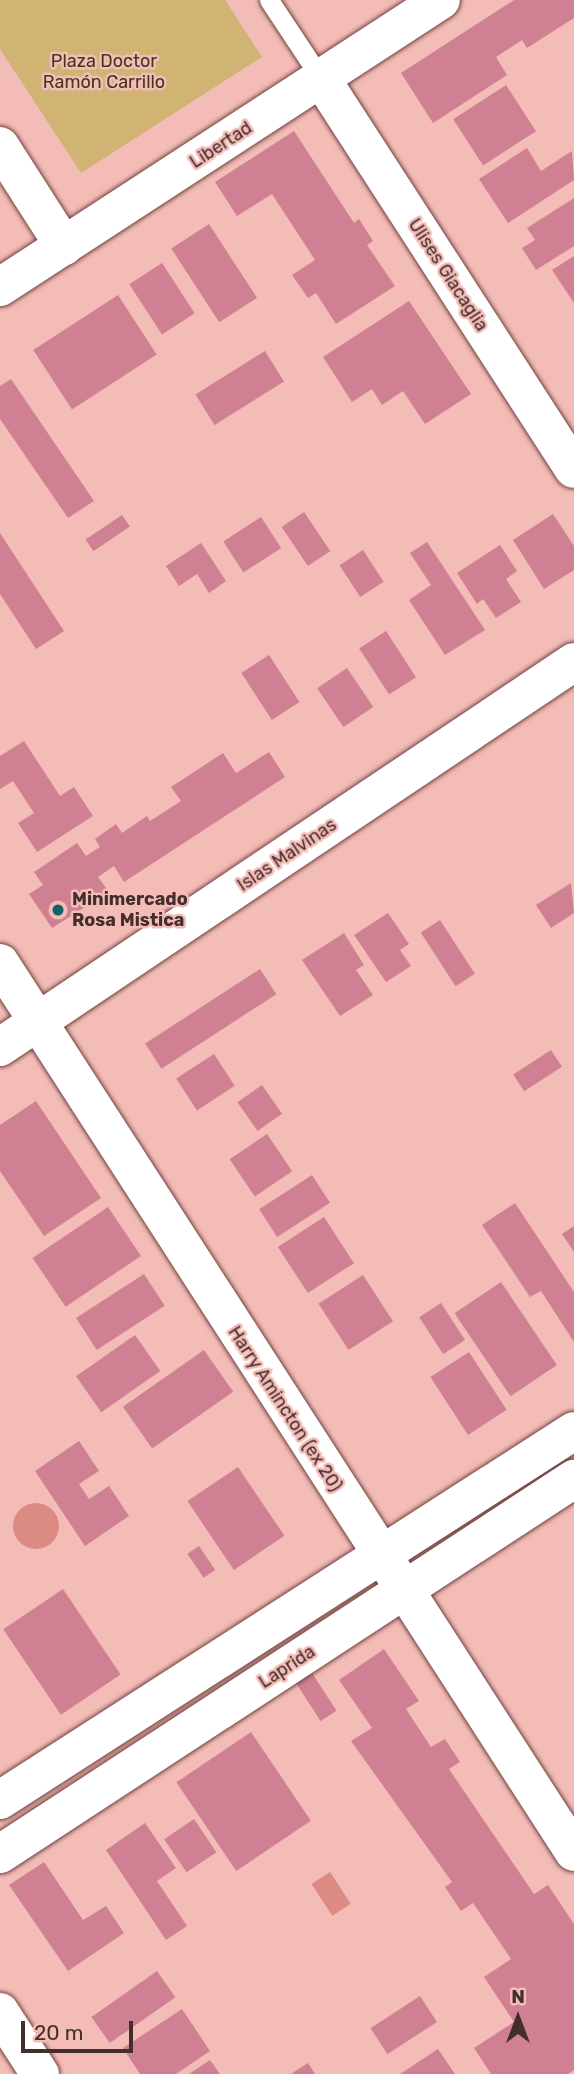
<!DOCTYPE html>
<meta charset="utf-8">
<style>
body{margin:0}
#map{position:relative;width:574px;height:2074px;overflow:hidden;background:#f4bcb7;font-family:Rubik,sans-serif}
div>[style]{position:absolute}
.green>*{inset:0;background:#d1b374}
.water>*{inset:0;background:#db8a84;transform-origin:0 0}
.round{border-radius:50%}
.building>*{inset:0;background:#cf8093;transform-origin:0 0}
.roads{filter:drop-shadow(0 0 2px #70423f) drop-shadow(0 0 2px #70423f)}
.lane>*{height:19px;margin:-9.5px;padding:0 9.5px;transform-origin:9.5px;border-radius:9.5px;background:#fff}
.street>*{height:38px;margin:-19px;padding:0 19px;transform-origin:19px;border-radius:19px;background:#fff}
.secondary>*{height:38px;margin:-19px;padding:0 19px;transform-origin:19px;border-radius:19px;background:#fff}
.dots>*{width:19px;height:19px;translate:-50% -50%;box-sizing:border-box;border:4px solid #f4bcb7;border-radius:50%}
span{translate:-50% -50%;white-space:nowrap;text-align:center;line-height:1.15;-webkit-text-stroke:5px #f4bcb7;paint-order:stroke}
.park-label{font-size:18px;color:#453616}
.street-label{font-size:18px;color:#442e2c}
.poi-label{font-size:18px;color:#442e2c;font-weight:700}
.left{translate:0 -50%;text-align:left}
.north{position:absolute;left:483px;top:1983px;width:70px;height:70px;-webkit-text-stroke:5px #f4bcb7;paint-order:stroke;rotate:0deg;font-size:19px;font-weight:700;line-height:28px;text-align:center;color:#442e2c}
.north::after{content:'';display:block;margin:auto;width:24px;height:32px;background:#442e2c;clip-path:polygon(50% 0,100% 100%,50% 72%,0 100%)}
.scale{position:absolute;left:21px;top:2021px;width:112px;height:32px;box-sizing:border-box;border:4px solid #442e2c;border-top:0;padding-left:9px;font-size:21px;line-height:24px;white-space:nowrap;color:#442e2c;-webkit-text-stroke:5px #f4bcb7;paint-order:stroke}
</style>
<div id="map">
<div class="green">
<i style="clip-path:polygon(0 0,225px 0,262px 57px,81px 173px,0 49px)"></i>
</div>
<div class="water">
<i class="round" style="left:13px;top:1503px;width:46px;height:46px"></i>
<i style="left:330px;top:1872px;width:38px;height:22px;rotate:57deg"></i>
</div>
<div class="building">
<i style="clip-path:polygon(514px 0,574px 0,574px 18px,527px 48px,522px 40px,496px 57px,507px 75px,433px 123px,401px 73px)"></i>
<i style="left:506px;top:85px;width:55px;height:63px;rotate:57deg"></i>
<i style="clip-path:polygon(294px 131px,354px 223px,359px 219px,373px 241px,367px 245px,395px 286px,336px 324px,316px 293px,308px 298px,292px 275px,315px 260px,272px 194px,237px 216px,215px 182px)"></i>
<i style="clip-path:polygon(527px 148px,541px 171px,572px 151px,574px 180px,508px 223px,479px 179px)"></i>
<i style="clip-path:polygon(574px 198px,574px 246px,536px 270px,522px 248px,535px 240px,527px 228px)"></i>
<i style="left:209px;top:224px;width:88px;height:45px;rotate:57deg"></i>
<i style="clip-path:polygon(574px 256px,574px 303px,552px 270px)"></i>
<i style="left:162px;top:263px;width:60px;height:39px;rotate:57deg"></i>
<i style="left:118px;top:295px;width:71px;height:101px;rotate:57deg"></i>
<i style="clip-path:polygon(409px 301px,471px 394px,425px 424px,403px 391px,382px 405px,372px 389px,352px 402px,323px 357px)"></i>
<i style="left:265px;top:351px;width:36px;height:82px;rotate:58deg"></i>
<i style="clip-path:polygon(11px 379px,94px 501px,68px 518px,0 419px,0 386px)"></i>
<i style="left:304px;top:512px;width:47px;height:27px;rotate:56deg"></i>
<i style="clip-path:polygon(553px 514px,574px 546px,574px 570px,544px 589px,513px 540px)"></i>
<i style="left:122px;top:515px;width:14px;height:44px;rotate:56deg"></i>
<i style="left:261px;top:517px;width:37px;height:45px;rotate:57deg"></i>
<i style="clip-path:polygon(0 533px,64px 631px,36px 649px,0 594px)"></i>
<i style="clip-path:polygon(427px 542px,485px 630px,445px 655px,409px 600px,431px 585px,410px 553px)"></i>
<i style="clip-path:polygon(201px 543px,226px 581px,209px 593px,197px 574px,179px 586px,166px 566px)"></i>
<i style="clip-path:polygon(500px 545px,517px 571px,506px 579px,521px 602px,496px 618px,483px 599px,477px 604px,457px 573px)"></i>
<i style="left:363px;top:550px;width:38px;height:28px;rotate:57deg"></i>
<i style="left:386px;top:631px;width:55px;height:32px;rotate:57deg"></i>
<i style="left:269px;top:655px;width:56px;height:33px;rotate:57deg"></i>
<i style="left:347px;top:668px;width:47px;height:36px;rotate:56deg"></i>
<i style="clip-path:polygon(24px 741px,60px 796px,74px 787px,93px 816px,37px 852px,18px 823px,34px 813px,13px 781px,0 789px,0 756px)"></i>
<i style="clip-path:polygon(269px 752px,285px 777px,124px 882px,114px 866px,98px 877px,109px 892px,52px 928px,29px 894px,43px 885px,34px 872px,77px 843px,86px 856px,100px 847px,95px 839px,116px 824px,122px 833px,147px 816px,150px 821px,181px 801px,171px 787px,223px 753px,236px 773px)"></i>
<i style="clip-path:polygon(571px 883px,574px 913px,551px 928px,536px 905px)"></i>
<i style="clip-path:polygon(388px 913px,409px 944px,400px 950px,411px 966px,386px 982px,354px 935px)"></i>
<i style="left:440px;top:920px;width:64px;height:23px;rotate:57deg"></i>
<i style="clip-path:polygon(344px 933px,364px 965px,356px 970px,373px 995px,340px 1016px,302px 960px)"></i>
<i style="left:260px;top:969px;width:30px;height:137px;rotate:57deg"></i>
<i style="left:551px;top:1050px;width:20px;height:45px;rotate:57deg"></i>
<i style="left:214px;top:1054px;width:38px;height:45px;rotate:57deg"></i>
<i style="left:262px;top:1085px;width:35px;height:30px;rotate:55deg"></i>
<i style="clip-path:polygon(36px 1101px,101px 1198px,44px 1236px,0 1171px,0 1125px)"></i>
<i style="left:267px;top:1134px;width:45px;height:45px;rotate:56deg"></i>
<i style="left:312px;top:1175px;width:33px;height:63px;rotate:57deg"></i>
<i style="clip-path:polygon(515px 1203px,574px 1292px,574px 1342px,541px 1291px,530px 1297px,482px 1225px)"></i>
<i style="left:108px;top:1207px;width:59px;height:91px;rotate:56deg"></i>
<i style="left:324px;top:1217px;width:55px;height:55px;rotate:57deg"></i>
<i style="clip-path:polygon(574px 1226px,574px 1252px,562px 1234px)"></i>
<i style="left:144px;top:1274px;width:38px;height:81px;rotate:57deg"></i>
<i style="left:363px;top:1275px;width:55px;height:53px;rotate:57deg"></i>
<i style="left:501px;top:1282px;width:100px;height:56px;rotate:56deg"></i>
<i style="left:441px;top:1303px;width:44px;height:26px;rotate:57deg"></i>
<i style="left:135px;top:1335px;width:44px;height:72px;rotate:55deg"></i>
<i style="left:204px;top:1350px;width:51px;height:99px;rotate:55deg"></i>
<i style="left:469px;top:1352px;width:69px;height:46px;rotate:57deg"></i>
<i style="clip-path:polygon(79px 1441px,99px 1471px,79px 1484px,89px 1499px,109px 1486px,129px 1516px,85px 1546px,35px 1471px)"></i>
<i style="left:238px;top:1467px;width:83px;height:61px;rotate:56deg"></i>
<i style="left:199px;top:1546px;width:29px;height:14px;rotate:56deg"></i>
<i style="left:63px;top:1589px;width:103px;height:72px;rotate:56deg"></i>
<i style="clip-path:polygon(384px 1649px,419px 1701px,406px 1709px,431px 1747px,445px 1739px,460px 1762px,449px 1769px,534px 1894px,548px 1885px,574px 1924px,574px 2070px,568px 2074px,491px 2074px,474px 2048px,514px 2022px,484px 1977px,511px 1959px,473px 1903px,461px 1911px,445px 1887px,452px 1882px,351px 1741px,372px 1728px,339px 1680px)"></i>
<i style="left:312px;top:1673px;width:45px;height:19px;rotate:57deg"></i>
<i style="left:251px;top:1732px;width:107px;height:90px;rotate:56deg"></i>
<i style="left:194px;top:1819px;width:40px;height:36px;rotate:56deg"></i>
<i style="clip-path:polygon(145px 1823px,176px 1868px,157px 1881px,187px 1926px,166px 1940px,106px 1850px)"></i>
<i style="clip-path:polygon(44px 1862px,83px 1920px,106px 1906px,124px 1933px,68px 1971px,9px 1885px)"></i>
<i style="left:157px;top:1971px;width:32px;height:80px;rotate:55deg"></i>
<i style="left:420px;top:1996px;width:31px;height:59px;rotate:57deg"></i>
<i style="clip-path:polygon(182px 2009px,210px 2051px,176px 2074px,140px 2074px,123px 2048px)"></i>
<i style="clip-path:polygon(438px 2049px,455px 2074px,400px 2074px)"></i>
<i style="clip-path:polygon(210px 2060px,220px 2074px,189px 2074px)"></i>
<i style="clip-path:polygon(308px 2063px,315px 2074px,291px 2074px)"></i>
</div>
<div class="roads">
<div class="lane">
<i style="left:269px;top:0;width:96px;rotate:56.5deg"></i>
</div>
<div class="street">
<i style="left:322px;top:80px;width:463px;rotate:57.1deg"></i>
<i style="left:0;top:146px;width:119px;rotate:57.4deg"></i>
<i style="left:0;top:287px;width:526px;rotate:-33.06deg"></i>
<i style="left:0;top:963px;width:1058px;rotate:57.15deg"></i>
<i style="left:0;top:1047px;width:691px;rotate:-33.85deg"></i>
<i style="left:0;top:2012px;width:74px;rotate:57.2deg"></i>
</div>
<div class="secondary">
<i style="left:0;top:1800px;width:682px;rotate:-32.74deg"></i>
<i style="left:0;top:1854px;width:686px;rotate:-33.16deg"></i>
</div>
</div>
<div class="dots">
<i style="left:58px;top:910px;background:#13626a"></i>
</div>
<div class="park-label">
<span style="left:104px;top:72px">Plaza Doctor<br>Ramón Carrillo</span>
</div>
<div class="street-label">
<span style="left:221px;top:145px;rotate:-33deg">Libertad</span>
<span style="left:448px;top:275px;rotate:57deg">Ulises Giacaglia</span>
<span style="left:287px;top:855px;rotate:-34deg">Islas Malvinas</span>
<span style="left:285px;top:1409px;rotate:57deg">Harry Amincton (ex 20)</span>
<span style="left:287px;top:1667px;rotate:-33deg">Laprida</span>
</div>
<div class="poi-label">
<span class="left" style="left:72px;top:910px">Minimercado<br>Rosa Mistica</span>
</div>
<div class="north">N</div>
<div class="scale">20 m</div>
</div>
